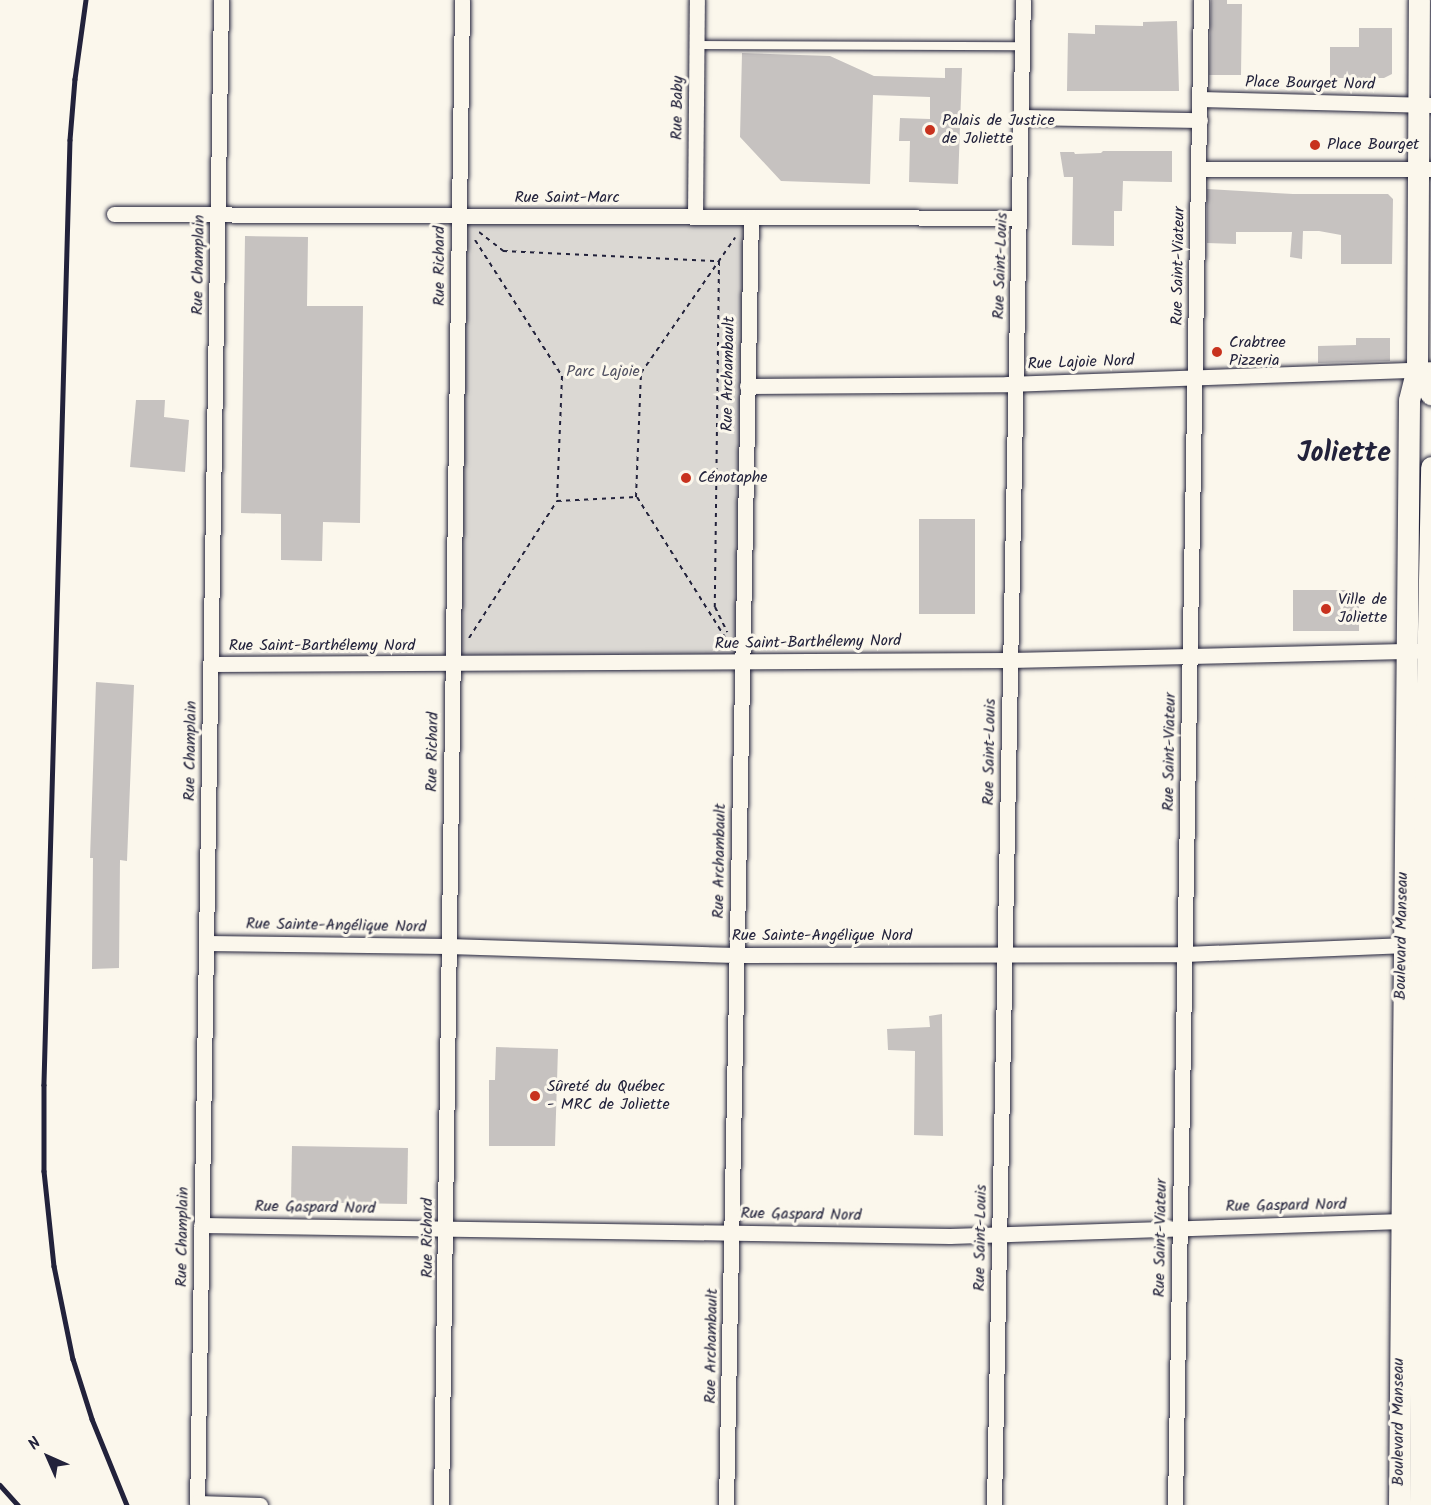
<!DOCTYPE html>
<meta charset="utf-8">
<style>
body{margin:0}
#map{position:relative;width:1431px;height:1505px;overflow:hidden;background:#fbf7ec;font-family:Kalam,sans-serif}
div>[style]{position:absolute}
.green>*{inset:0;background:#dbd8d3;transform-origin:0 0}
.building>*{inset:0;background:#c6c2c0;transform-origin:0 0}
.path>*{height:2px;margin-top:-1px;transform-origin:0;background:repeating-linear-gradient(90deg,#22223b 0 4.5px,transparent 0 9px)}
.roads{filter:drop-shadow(0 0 2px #22223b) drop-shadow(0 0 2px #22223b)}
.service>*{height:8px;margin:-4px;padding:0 4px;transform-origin:4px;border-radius:4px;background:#fbf7ec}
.minor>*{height:15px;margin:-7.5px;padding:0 7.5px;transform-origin:7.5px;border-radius:7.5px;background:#fbf7ec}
.secondary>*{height:21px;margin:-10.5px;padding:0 10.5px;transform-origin:10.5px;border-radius:10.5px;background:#fbf7ec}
.rail>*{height:4.5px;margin:-2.25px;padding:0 2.25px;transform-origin:2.25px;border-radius:2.25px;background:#22223b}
.dots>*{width:16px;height:16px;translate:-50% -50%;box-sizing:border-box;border:3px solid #fbf7ec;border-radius:50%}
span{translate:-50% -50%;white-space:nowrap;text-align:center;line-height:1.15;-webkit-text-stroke:6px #fbf7ec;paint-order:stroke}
.street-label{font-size:16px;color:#22223b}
.poi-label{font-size:16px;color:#22223b}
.left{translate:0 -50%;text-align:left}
.park-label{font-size:16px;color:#505061}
.town-label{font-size:28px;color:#22223b;font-weight:700}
.north{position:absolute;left:18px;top:1427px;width:60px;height:60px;-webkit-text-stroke:4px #fbf7ec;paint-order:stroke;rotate:315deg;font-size:16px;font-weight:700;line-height:24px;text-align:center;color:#22223b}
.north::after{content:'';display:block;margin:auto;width:21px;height:27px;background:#22223b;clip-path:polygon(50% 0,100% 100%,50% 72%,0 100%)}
</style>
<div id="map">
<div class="green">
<i style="left:459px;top:215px;width:292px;height:448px"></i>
</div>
<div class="building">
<i style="clip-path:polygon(1211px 0,1227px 0,1227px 4px,1242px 4px,1241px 75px,1209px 75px)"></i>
<i style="clip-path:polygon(1177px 21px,1179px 91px,1067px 91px,1068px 33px,1095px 34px,1095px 25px,1143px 26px,1143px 22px)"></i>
<i style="clip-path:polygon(1359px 28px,1392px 28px,1392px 74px,1384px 78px,1330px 78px,1330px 47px,1359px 47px)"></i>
<i style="clip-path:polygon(742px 53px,830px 56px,874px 76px,945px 78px,945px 68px,962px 68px,958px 184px,909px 182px,910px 141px,899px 141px,900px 118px,930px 119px,930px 97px,873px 95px,870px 184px,781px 181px,740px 137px)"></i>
<i style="clip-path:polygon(1103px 151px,1172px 151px,1172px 182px,1123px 181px,1122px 211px,1114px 211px,1114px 246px,1072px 245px,1073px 177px,1064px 177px,1060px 152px,1074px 152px,1075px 154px,1101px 153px)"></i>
<i style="clip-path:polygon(1207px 189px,1293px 194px,1388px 194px,1393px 199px,1392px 264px,1341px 264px,1341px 235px,1319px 231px,1303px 231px,1302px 259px,1290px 257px,1292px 232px,1236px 232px,1236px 244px,1207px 243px)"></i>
<i style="clip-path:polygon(245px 236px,308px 237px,307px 306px,363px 306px,360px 523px,323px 522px,322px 561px,281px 560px,281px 514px,241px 513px)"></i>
<i style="clip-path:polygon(1356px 338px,1390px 338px,1390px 361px,1318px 363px,1318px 346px,1356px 345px)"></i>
<i style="clip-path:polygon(136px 400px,165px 400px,164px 417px,189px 420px,185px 472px,130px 467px)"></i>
<i style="left:919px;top:519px;width:56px;height:95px"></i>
<i style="left:1293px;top:590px;width:66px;height:41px"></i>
<i style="clip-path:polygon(96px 682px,134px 685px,127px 861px,120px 860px,119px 968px,92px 969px,93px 858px,90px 858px)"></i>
<i style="clip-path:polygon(942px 1014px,943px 1136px,914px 1135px,915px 1051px,888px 1050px,887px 1029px,930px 1027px,929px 1016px)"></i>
<i style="clip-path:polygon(496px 1047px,558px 1049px,555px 1146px,489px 1146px,489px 1080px,495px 1080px)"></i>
<i style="left:292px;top:1146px;width:116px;height:56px;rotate:1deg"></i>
</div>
<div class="path">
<i style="left:479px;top:232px;width:31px;rotate:38deg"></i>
<i style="left:503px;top:251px;width:216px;rotate:2.7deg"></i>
<i style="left:719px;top:261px;width:346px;rotate:90.7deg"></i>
<i style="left:715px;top:607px;width:28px;rotate:64deg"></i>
<i style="left:475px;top:240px;width:161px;rotate:57.4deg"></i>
<i style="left:562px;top:376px;width:125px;rotate:92.3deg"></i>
<i style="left:557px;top:501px;width:79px;rotate:-2.9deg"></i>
<i style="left:636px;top:497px;width:124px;rotate:-87.7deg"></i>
<i style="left:641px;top:373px;width:79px;rotate:177.8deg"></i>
<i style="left:641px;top:373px;width:165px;rotate:-55.2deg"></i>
<i style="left:637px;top:497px;width:171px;rotate:57.9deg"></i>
<i style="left:469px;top:638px;width:163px;rotate:-57.3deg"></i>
</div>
<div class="roads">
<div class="service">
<i style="left:696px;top:45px;width:324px;rotate:0.2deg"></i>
</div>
<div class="minor">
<i style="left:221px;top:0;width:1503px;rotate:90.91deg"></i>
<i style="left:197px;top:1503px;width:63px;rotate:1.8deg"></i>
<i style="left:1200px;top:99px;width:231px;rotate:1.5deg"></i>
<i style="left:1021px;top:117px;width:179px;rotate:1deg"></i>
<i style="left:1199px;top:169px;width:232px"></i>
<i style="left:114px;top:214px;width:905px;rotate:0.25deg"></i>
<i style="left:695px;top:217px;width:217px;rotate:-89.5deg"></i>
<i style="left:747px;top:386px;width:260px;rotate:-0.4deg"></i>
<i style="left:1007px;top:384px;width:424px;rotate:-2deg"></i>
<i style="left:210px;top:664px;width:800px;rotate:-0.29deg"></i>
<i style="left:1010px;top:660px;width:406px;rotate:-1.3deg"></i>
<i style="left:206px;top:943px;width:242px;rotate:0.7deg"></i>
<i style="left:448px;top:946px;width:289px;rotate:1.8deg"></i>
<i style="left:737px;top:955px;width:448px;rotate:-0.1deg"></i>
<i style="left:1185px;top:954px;width:228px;rotate:-2.3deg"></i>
<i style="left:201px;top:1225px;width:749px;rotate:0.84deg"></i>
<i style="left:950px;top:1236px;width:460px;rotate:-1.9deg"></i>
<i style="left:441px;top:1505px;width:1505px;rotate:-89.2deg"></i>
<i style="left:726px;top:1505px;width:1288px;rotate:-88.89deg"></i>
<i style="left:994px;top:1505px;width:1505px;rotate:-88.9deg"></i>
<i style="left:1175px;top:1505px;width:1505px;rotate:-89.01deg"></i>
</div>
<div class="secondary">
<i style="left:1417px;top:369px;width:29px;rotate:61deg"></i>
<i style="left:1399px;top:1505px;width:1105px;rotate:-89.48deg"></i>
<i style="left:1409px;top:400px;width:32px;rotate:-76deg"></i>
<i style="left:1417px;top:369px;width:369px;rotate:-89.7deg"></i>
<i style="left:1420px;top:1505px;width:561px;rotate:-89.8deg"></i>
<i style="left:1422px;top:944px;width:477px;rotate:-88.9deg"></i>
</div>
</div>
<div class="rail">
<i style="left:86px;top:0;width:80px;rotate:97.9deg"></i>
<i style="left:75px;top:79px;width:61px;rotate:94.7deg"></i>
<i style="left:70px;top:140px;width:945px;rotate:91.58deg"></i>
<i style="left:44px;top:1085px;width:86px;rotate:90deg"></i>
<i style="left:44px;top:1171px;width:96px;rotate:84deg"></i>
<i style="left:54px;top:1266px;width:95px;rotate:78.5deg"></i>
<i style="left:73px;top:1359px;width:63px;rotate:72.4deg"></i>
<i style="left:92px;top:1419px;width:93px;rotate:67.9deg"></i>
<i style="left:0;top:1485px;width:27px;rotate:48deg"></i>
</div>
<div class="dots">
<i style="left:930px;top:130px;background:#c8321e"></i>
<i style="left:1315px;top:145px;background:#c8321e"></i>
<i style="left:1217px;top:352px;background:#c8321e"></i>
<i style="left:686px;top:478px;background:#c8321e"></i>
<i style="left:1326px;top:609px;background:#c8321e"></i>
<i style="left:535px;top:1096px;background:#c8321e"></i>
</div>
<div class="street-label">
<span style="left:1310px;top:84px;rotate:1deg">Place Bourget Nord</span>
<span style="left:678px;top:108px;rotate:-89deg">Rue Baby</span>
<span style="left:567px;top:198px">Rue Saint-Marc</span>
<span style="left:199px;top:265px;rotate:-89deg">Rue Champlain</span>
<span style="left:440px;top:266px;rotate:-90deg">Rue Richard</span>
<span style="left:1001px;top:266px;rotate:-88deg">Rue Saint-Louis</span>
<span style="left:1179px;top:266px;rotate:-89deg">Rue Saint-Viateur</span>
<span style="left:1081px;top:363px;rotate:-2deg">Rue Lajoie Nord</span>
<span style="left:729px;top:374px;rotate:-89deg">Rue Archambault</span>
<span style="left:808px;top:643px;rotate:-1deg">Rue Saint-Barthélemy Nord</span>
<span style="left:322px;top:646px">Rue Saint-Barthélemy Nord</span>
<span style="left:191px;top:751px;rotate:-89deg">Rue Champlain</span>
<span style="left:433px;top:752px;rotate:-89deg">Rue Richard</span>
<span style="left:990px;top:752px;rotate:-89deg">Rue Saint-Louis</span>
<span style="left:1170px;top:752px;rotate:-89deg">Rue Saint-Viateur</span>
<span style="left:720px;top:861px;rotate:-89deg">Rue Archambault</span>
<span style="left:336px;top:926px;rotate:1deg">Rue Sainte-Angélique Nord</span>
<span style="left:822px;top:936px">Rue Sainte-Angélique Nord</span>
<span style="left:1402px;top:936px;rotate:-89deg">Boulevard Manseau</span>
<span style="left:1286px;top:1206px;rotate:-1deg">Rue Gaspard Nord</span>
<span style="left:315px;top:1208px;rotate:1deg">Rue Gaspard Nord</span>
<span style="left:801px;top:1215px;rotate:1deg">Rue Gaspard Nord</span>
<span style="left:183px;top:1237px;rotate:-89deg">Rue Champlain</span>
<span style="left:428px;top:1238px;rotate:-90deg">Rue Richard</span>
<span style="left:981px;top:1238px;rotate:-89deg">Rue Saint-Louis</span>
<span style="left:1161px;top:1238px;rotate:-89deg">Rue Saint-Viateur</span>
<span style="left:712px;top:1346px;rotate:-89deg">Rue Archambault</span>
<span style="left:1399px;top:1422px;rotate:-90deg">Boulevard Manseau</span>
</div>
<div class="poi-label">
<span class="left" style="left:942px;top:130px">Palais de Justice<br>de Joliette</span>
<span class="left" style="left:1327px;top:145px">Place Bourget</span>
<span class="left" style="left:1229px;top:352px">Crabtree<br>Pizzeria</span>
<span class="left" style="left:698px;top:478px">Cénotaphe</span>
<span class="left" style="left:1338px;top:609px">Ville de<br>Joliette</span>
<span class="left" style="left:547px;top:1096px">Sûreté du Québec<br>- MRC de Joliette</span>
</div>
<div class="park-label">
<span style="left:603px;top:372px">Parc Lajoie</span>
</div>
<div class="town-label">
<span style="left:1344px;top:454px">Joliette</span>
</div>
<div class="north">N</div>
</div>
